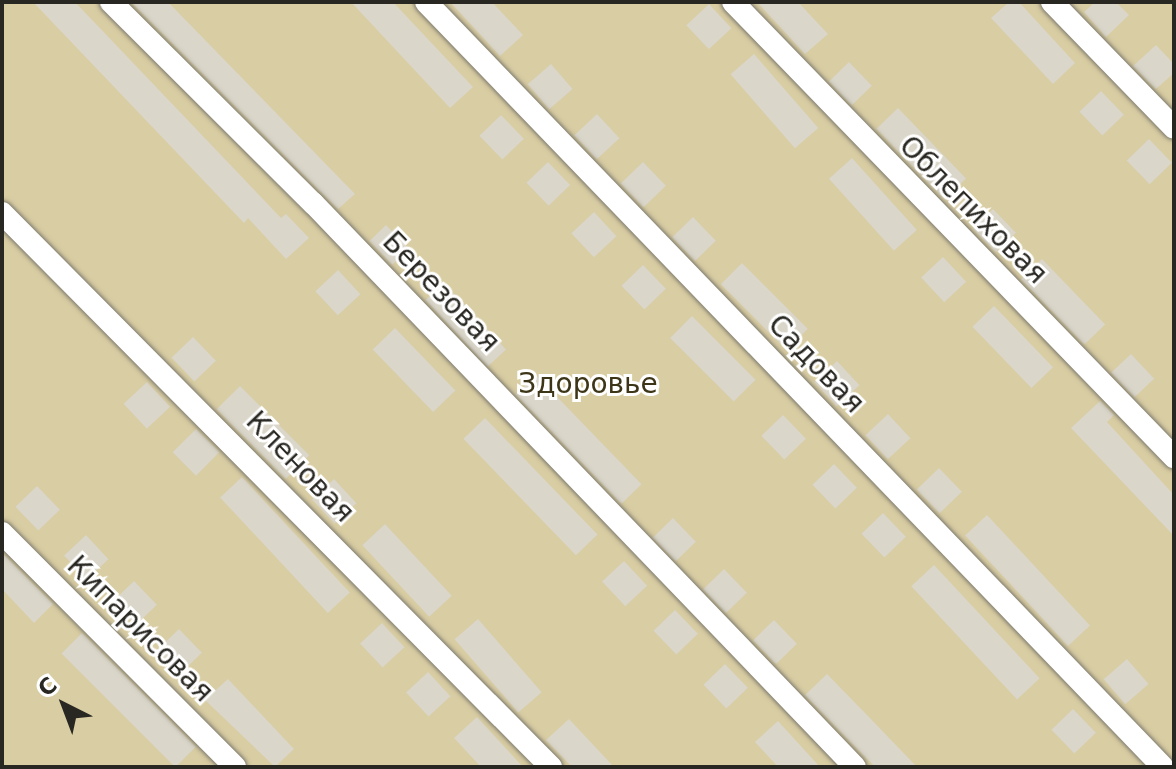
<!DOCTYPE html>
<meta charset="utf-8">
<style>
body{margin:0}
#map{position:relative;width:1176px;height:769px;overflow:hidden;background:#f5f1e3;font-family:"DejaVu Sans",sans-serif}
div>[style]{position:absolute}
.green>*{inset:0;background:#d9cda3;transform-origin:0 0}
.building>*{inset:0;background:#dad6c9;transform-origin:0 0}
.roads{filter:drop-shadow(0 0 2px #7d7a6d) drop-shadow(0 0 2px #7d7a6d)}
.minor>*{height:22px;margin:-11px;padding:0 11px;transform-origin:11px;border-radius:11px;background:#fff}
span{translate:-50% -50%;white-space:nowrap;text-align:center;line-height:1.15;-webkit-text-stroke:6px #fff;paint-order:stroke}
.street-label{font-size:28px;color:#292722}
.park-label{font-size:28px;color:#3d3517}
.frame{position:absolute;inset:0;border:4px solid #292722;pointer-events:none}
.north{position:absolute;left:24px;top:665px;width:80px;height:80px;-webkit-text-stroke:6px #fff;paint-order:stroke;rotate:318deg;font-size:22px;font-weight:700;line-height:32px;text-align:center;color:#292722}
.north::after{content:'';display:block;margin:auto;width:28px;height:36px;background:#292722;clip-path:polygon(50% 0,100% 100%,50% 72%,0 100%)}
</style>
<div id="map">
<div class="green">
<i style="left:2px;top:2px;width:1172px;height:765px"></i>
</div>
<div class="building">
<i style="clip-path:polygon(33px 2px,75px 2px,281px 218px,286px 214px,309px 238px,286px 259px,248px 218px,244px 223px)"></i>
<i style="clip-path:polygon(131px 2px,168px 2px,355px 194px,338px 209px)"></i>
<i style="clip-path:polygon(351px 2px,393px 2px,473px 87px,450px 108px)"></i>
<i style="clip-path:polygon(450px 2px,492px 2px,523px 35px,500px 56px)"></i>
<i style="clip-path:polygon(757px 2px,798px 2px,828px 34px,805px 54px)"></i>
<i style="clip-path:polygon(1009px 2px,1019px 2px,1075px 63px,1053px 84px,991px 18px)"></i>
<i style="clip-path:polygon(1095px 2px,1116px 2px,1129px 15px,1106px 37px,1084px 12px)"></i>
<i style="left:709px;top:4px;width:33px;height:31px;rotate:47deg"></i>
<i style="clip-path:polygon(1156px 45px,1174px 64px,1174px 73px,1156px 89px,1133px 66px)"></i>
<i style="left:754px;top:54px;width:98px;height:31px;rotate:49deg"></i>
<i style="left:849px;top:62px;width:33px;height:28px;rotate:46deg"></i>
<i style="left:551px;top:64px;width:33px;height:31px;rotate:49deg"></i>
<i style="left:1101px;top:91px;width:33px;height:30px;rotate:46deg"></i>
<i style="left:898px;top:108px;width:98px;height:30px;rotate:46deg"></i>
<i style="left:597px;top:114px;width:33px;height:31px;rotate:47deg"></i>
<i style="left:501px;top:115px;width:33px;height:30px;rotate:46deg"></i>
<i style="left:1149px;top:139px;width:33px;height:31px;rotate:46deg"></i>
<i style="left:852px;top:158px;width:97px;height:31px;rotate:48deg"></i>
<i style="left:548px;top:162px;width:32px;height:30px;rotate:46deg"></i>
<i style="left:643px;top:162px;width:33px;height:31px;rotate:46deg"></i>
<i style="left:993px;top:209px;width:33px;height:28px;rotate:46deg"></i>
<i style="left:594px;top:212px;width:33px;height:31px;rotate:47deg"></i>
<i style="left:693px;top:217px;width:33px;height:29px;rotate:46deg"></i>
<i style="left:386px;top:225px;width:33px;height:23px;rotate:46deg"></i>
<i style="left:943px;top:257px;width:34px;height:30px;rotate:47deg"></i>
<i style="left:1042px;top:259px;width:91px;height:29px;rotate:46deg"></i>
<i style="left:742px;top:263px;width:93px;height:30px;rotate:45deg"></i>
<i style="left:643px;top:265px;width:33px;height:30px;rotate:46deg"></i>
<i style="left:338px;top:270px;width:33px;height:31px;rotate:47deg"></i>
<i style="left:444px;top:283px;width:91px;height:25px;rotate:47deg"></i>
<i style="left:994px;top:306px;width:85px;height:30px;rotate:46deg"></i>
<i style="left:692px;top:316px;width:90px;height:31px;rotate:45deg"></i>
<i style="left:395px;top:328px;width:87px;height:31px;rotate:46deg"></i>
<i style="left:193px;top:337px;width:33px;height:30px;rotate:46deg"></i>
<i style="left:1131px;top:354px;width:34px;height:27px;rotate:47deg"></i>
<i style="left:837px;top:361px;width:33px;height:31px;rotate:47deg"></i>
<i style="left:536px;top:375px;width:152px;height:28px;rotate:46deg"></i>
<i style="left:147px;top:382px;width:34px;height:32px;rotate:47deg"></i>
<i style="left:240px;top:386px;width:98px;height:33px;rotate:45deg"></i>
<i style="clip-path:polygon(1100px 401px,1114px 415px,1107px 422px,1174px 495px,1174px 536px,1071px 428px)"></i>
<i style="left:888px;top:414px;width:33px;height:31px;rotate:47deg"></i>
<i style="left:783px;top:415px;width:33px;height:30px;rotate:46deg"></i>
<i style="left:485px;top:418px;width:162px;height:30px;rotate:46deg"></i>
<i style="left:196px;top:429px;width:33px;height:33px;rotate:45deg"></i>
<i style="left:834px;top:464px;width:33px;height:30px;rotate:46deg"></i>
<i style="left:939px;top:468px;width:33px;height:31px;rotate:46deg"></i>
<i style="left:242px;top:477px;width:158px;height:30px;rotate:47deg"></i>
<i style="left:334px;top:479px;width:33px;height:30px;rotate:47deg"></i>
<i style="left:37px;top:486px;width:33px;height:30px;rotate:46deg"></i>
<i style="left:883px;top:513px;width:33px;height:30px;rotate:46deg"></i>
<i style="left:987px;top:515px;width:151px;height:30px;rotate:47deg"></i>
<i style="left:673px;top:518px;width:33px;height:28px;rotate:46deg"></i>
<i style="left:385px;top:524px;width:98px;height:31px;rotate:47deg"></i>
<i style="left:86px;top:535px;width:33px;height:30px;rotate:47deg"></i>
<i style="clip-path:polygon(2px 553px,53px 604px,34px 623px,2px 589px)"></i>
<i style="left:624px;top:561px;width:34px;height:30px;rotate:47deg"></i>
<i style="left:934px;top:565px;width:155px;height:31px;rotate:47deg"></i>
<i style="left:724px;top:569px;width:33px;height:29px;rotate:46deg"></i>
<i style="left:134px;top:581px;width:33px;height:30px;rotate:46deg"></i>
<i style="left:675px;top:610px;width:33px;height:30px;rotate:46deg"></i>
<i style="left:478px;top:619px;width:97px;height:31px;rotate:49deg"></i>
<i style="left:774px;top:620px;width:33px;height:29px;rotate:46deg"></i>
<i style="left:382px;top:623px;width:33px;height:30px;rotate:47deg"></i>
<i style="left:179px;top:629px;width:33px;height:30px;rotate:46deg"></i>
<i style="left:82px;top:633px;width:161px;height:29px;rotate:45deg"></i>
<i style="left:1127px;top:659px;width:33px;height:31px;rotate:49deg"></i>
<i style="left:725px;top:664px;width:33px;height:30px;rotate:46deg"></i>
<i style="left:428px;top:672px;width:33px;height:30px;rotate:47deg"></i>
<i style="clip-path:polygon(827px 674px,867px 715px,917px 767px,875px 767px,805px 695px)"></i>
<i style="clip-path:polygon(228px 679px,294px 749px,275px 767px,205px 700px)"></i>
<i style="left:1073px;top:709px;width:33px;height:30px;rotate:46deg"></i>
<i style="clip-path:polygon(477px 717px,523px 767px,481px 767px,454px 738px)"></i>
<i style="clip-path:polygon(569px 719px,614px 767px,572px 767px,546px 740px)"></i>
<i style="clip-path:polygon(778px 721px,820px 767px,778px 767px,755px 742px)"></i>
</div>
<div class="roads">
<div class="minor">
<i style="left:111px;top:2px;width:285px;rotate:44.9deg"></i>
<i style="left:313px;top:203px;width:782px;rotate:46.14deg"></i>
<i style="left:426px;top:2px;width:1062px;rotate:46.07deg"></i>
<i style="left:733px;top:2px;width:634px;rotate:45.9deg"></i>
<i style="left:1052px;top:2px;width:175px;rotate:45.9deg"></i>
<i style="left:2px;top:213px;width:780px;rotate:45.26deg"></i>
<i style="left:2px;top:533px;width:330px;rotate:45.1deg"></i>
</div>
</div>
<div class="street-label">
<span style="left:973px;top:210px;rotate:45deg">Облепиховая</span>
<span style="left:441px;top:292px;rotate:46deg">Березовая</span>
<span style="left:816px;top:364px;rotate:46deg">Садовая</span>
<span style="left:300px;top:467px;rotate:46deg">Кленовая</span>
<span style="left:140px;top:629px;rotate:45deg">Кипарисовая</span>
</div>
<div class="park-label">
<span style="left:588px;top:384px">Здоровье</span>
</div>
<div class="frame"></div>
<div class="north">С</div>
</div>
